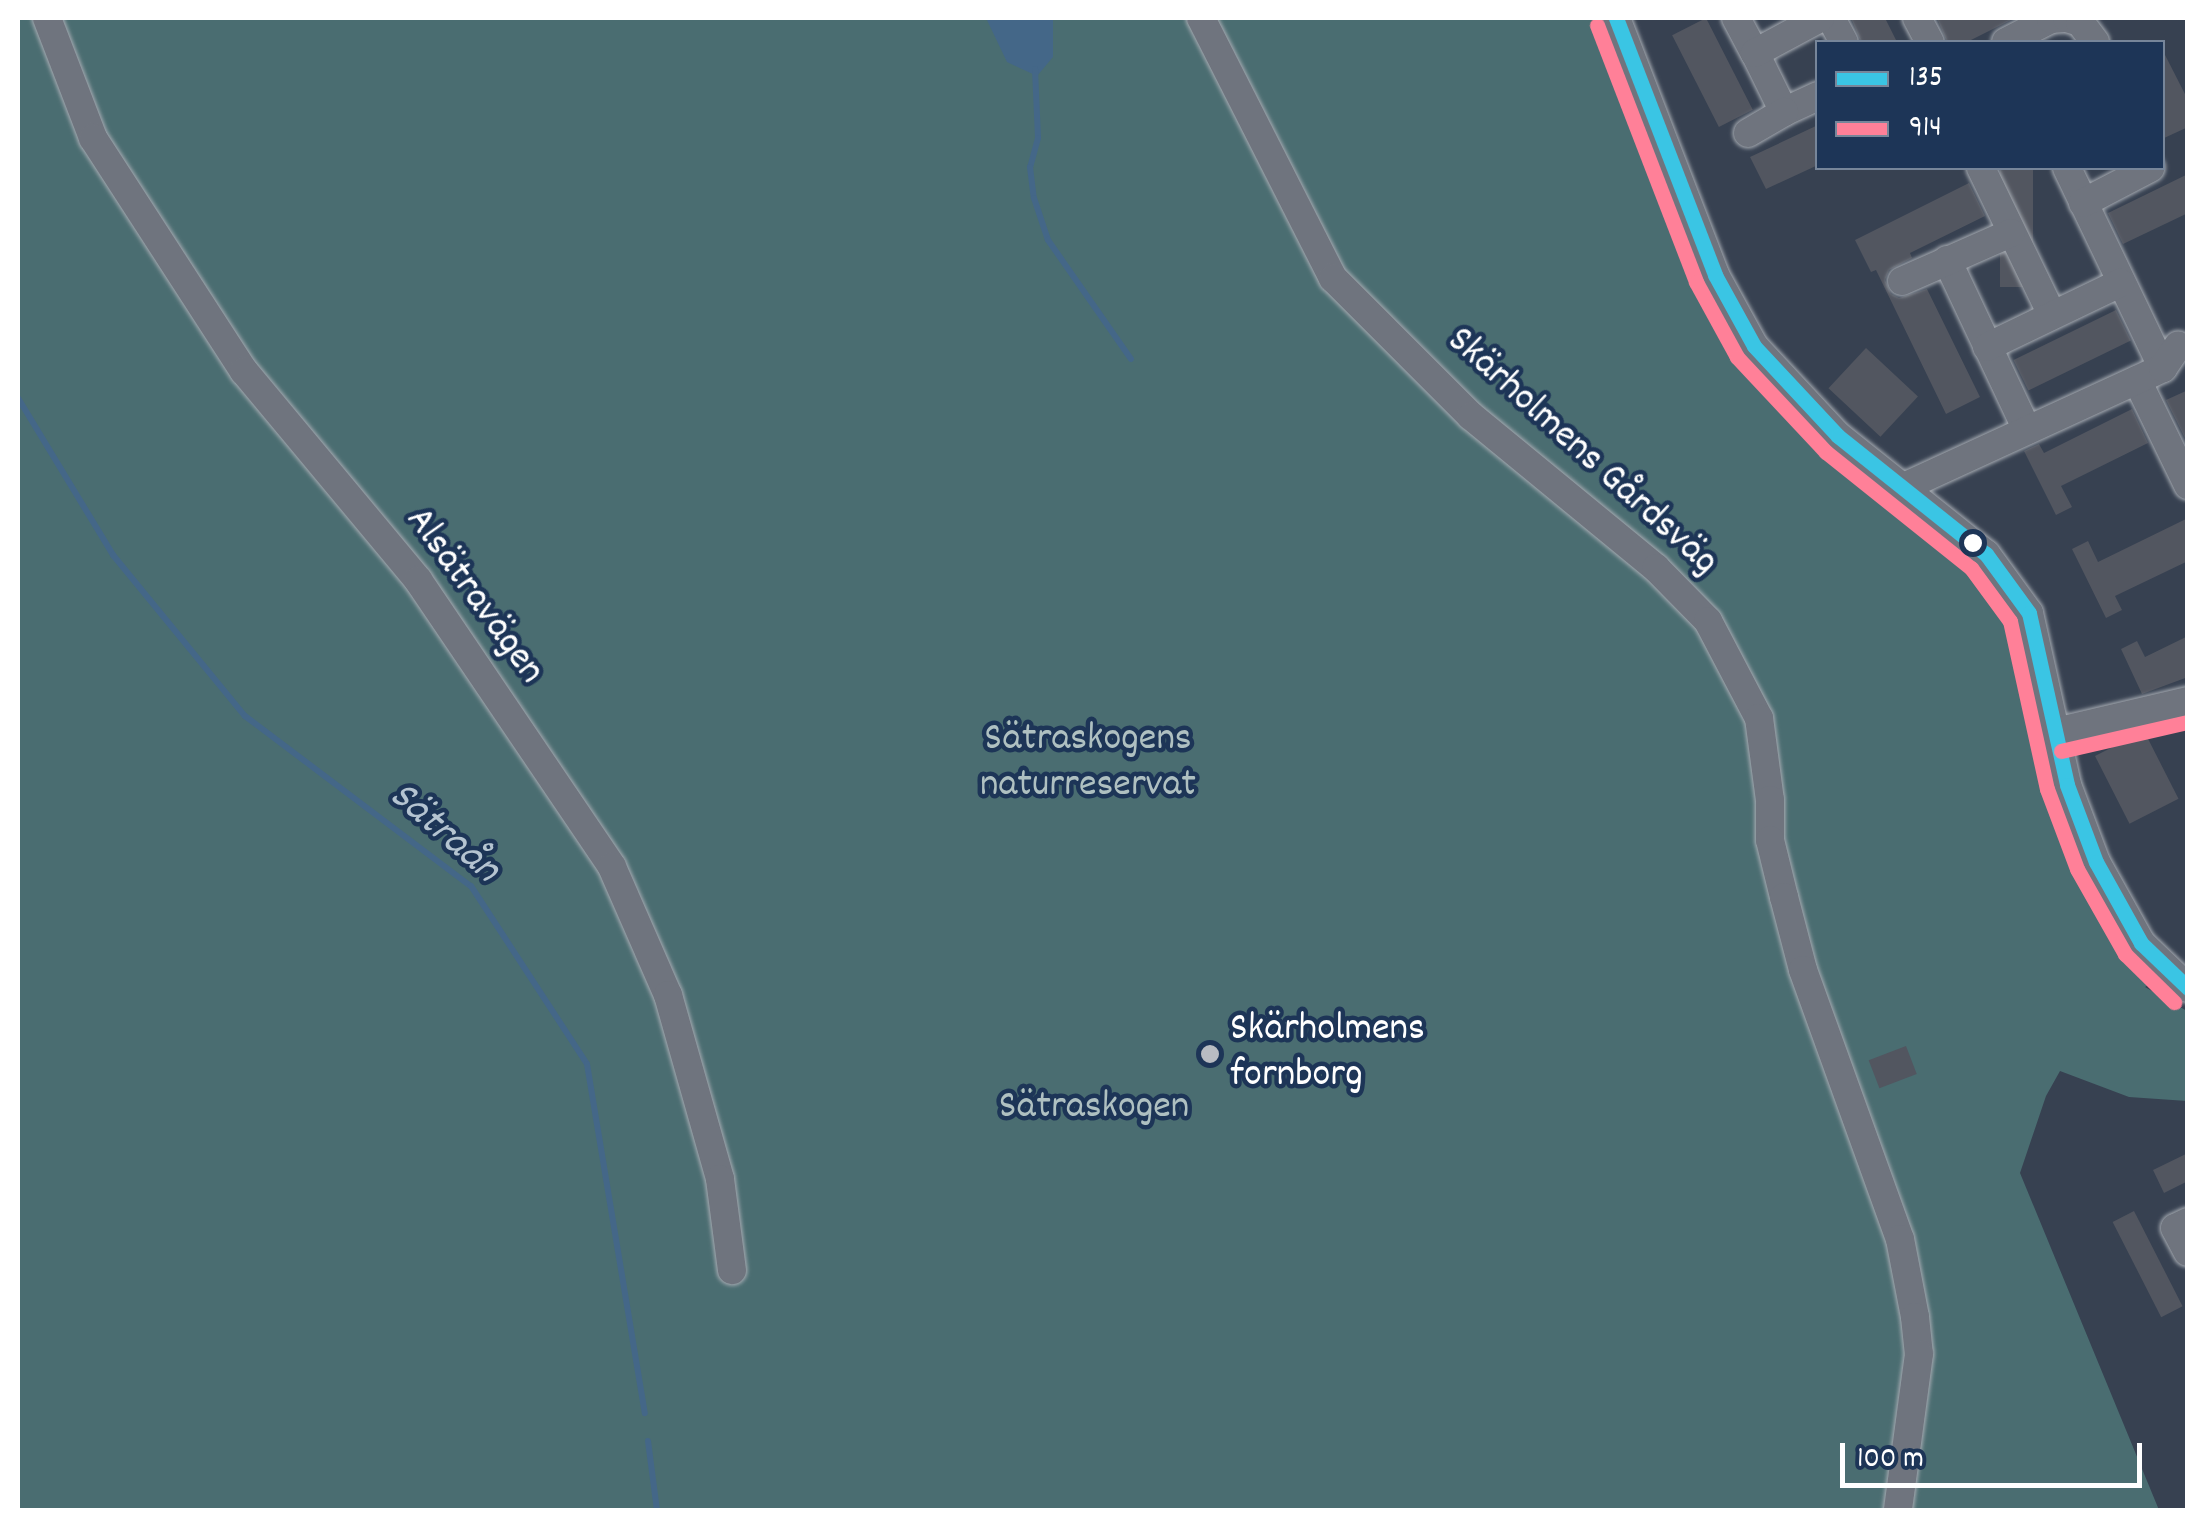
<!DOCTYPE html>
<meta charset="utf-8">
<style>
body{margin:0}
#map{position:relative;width:2205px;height:1528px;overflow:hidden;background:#374151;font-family:Dekko,sans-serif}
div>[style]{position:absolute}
.green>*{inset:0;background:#4a6d71}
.water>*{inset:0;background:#446788}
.stream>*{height:6px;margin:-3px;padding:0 3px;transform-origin:3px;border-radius:3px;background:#446788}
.building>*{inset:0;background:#525660;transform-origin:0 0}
.roads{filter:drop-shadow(0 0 2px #a5aab1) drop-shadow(0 0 2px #a5aab1)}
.minor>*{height:28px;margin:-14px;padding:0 14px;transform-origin:14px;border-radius:14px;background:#6f747e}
.bus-1>*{height:15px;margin:-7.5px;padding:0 7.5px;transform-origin:7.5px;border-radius:7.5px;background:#3ac5e4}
.bus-2>*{height:15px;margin:-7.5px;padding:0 7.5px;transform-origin:7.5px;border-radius:7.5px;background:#ff8098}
.dots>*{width:28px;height:28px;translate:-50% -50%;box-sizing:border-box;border:5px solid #1d3557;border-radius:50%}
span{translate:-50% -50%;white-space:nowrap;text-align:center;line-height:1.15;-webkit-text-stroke:9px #1d3557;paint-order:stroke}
.street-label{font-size:40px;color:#fff}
.park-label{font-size:40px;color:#afc0c1}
.poi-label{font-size:40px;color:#fff}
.left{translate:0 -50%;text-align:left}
.water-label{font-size:42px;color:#b5c4d1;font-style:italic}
.frame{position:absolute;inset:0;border:20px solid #fff;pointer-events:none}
.legend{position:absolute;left:1815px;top:40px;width:350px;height:130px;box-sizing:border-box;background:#1d3557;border:2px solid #77869a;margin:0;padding:12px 18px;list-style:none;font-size:30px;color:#fff}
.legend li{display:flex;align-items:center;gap:20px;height:50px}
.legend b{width:50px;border:2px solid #77869a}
.scale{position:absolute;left:1840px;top:1443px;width:302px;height:45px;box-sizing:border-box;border:5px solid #fff;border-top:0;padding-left:12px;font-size:30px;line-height:35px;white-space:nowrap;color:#fff;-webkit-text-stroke:8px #1d3557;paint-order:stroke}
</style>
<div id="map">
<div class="green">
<i style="clip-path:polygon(18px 18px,1605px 18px,1744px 349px,1785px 401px,1977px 561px,2018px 622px,2054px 791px,2081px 864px,2116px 934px,2131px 956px,2158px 979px,2145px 987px,2187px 1011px,2187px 1101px,2129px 1097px,2060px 1071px,2046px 1096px,2020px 1173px,2159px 1510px,18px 1510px)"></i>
</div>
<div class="water">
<i style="clip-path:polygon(986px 18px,1053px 18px,1053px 57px,1037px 76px,1007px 62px)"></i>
</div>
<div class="stream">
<i style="left:1035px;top:69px;width:69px;rotate:87.5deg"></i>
<i style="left:1038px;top:138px;width:30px;rotate:105deg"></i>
<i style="left:1030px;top:167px;width:31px;rotate:83deg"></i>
<i style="left:1034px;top:198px;width:44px;rotate:71.6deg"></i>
<i style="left:1048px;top:240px;width:145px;rotate:55.1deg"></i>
<i style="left:18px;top:398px;width:184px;rotate:58.8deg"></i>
<i style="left:113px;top:555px;width:208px;rotate:50.7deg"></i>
<i style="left:245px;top:716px;width:283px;rotate:37deg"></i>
<i style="left:471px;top:886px;width:212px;rotate:56.9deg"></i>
<i style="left:587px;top:1064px;width:354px;rotate:80.6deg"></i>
<i style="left:648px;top:1441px;width:70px;rotate:82.6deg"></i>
</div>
<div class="building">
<i style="left:1706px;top:18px;width:103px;height:38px;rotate:63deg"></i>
<i style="clip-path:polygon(1851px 18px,1885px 18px,1897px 42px,1861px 42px)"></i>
<i style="clip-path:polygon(1937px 18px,2015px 18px,1967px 42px,1947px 42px)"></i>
<i style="clip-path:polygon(2162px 49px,2188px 100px,2188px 127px,2162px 139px)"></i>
<i style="clip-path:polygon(1818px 125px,1818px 165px,1766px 189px,1750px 157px)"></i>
<i style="left:2000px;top:168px;width:33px;height:119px"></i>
<i style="clip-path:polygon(2188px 174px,2188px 213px,2123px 244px,2108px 213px)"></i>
<i style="clip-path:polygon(1969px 183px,1985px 216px,1910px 253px,1912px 258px,1889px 270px,1885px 280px,1891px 294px,1899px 298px,1927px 289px,1980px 397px,1946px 414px,1876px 270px,1871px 272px,1855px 240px)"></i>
<i style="left:2116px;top:310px;width:34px;height:114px;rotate:64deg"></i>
<i style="left:1866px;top:348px;width:71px;height:55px;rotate:43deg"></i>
<i style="clip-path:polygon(2188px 390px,2188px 444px,2166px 400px)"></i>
<i style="clip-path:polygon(2132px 409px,2148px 443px,2061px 486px,2072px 507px,2056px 515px,2024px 451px,2039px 444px,2044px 453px)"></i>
<i style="clip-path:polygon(2188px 518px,2188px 561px,2115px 596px,2122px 610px,2106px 618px,2072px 549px,2088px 541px,2098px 562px)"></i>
<i style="clip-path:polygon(2188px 636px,2188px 677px,2142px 694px,2121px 649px,2137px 641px,2145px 657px)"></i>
<i style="left:2144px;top:731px;width:76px;height:55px;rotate:63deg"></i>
<i style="left:1906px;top:1046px;width:30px;height:40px;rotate:69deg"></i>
<i style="clip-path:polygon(2188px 1153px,2188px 1181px,2164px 1193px,2153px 1170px)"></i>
<i style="left:2134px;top:1211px;width:107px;height:24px;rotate:63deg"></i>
</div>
<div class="roads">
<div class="minor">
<i style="left:47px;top:18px;width:129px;rotate:69deg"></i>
<i style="left:93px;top:138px;width:278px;rotate:57.1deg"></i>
<i style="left:244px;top:371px;width:272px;rotate:50.2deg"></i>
<i style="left:418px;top:580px;width:346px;rotate:55.9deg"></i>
<i style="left:612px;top:867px;width:140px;rotate:66.4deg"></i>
<i style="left:668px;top:995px;width:191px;rotate:74.2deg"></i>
<i style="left:720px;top:1179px;width:92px;rotate:82.5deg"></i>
<i style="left:1201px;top:18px;width:292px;rotate:63.1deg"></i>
<i style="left:1333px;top:278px;width:195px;rotate:45deg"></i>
<i style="left:1471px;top:416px;width:239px;rotate:39.4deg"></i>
<i style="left:1656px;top:568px;width:74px;rotate:45.5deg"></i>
<i style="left:1708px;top:621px;width:110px;rotate:62.3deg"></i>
<i style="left:1759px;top:718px;width:83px;rotate:82.4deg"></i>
<i style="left:1770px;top:800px;width:40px;rotate:90deg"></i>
<i style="left:1770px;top:840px;width:59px;rotate:76.2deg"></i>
<i style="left:1784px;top:897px;width:75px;rotate:75.4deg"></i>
<i style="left:1803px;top:970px;width:286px;rotate:70.2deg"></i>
<i style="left:1900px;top:1239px;width:79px;rotate:79.1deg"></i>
<i style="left:1915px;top:1317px;width:37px;rotate:84deg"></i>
<i style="left:1919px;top:1354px;width:157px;rotate:97.7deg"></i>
<i style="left:1616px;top:18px;width:275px;rotate:68.9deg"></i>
<i style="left:1715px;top:275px;width:81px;rotate:61.2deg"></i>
<i style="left:1754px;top:346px;width:123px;rotate:47deg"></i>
<i style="left:1838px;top:436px;width:189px;rotate:38.6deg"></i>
<i style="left:1986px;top:554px;width:73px;rotate:53.9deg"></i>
<i style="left:2029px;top:613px;width:176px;rotate:77.5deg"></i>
<i style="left:2067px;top:785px;width:82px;rotate:69.4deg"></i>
<i style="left:2096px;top:862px;width:93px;rotate:60.9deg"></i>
<i style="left:2141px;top:943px;width:65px;rotate:43.8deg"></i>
<i style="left:1736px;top:18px;width:40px;rotate:62deg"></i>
<i style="left:1831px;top:18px;width:27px;rotate:62deg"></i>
<i style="left:1917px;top:18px;width:27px;rotate:62deg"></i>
<i style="left:2006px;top:42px;width:51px;rotate:-27.1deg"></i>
<i style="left:2051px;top:19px;width:16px;rotate:-4deg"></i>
<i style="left:2067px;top:18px;width:14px;rotate:17deg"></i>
<i style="left:2080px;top:22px;width:25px;rotate:53deg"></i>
<i style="left:1818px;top:96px;width:38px;rotate:155deg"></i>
<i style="left:1784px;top:112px;width:66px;rotate:-116.2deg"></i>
<i style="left:1755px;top:53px;width:74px;rotate:-28.3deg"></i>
<i style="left:1748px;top:133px;width:42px;rotate:-30.3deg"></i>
<i style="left:1981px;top:168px;width:163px;rotate:64.2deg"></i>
<i style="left:2067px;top:168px;width:222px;rotate:64.4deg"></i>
<i style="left:2083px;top:203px;width:76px;rotate:-27.6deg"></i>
<i style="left:1947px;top:260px;width:188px;rotate:64.8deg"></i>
<i style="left:1902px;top:281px;width:119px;rotate:-23.8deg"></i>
<i style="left:1987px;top:347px;width:148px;rotate:-25.7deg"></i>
<i style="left:2137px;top:380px;width:117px;rotate:64.1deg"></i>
<i style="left:1904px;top:487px;width:285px;rotate:-24.7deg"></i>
<i style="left:2163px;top:368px;width:27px;rotate:-56deg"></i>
<i style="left:2056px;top:732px;width:136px;rotate:-13.2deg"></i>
<i style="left:2188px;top:1222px;width:14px;rotate:155deg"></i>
<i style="left:2175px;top:1228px;width:27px;rotate:62deg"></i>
</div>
</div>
<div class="bus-1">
<i style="left:1616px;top:18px;width:275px;rotate:68.9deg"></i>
<i style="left:1715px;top:275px;width:81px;rotate:61.2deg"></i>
<i style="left:1754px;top:346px;width:123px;rotate:47deg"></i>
<i style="left:1838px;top:436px;width:189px;rotate:38.6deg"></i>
<i style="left:1986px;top:554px;width:73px;rotate:53.9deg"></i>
<i style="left:2029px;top:613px;width:176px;rotate:77.5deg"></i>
<i style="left:2067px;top:785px;width:82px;rotate:69.4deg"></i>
<i style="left:2096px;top:862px;width:93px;rotate:60.9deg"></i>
<i style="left:2141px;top:943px;width:65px;rotate:43.8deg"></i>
</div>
<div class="bus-2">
<i style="left:1597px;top:25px;width:275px;rotate:68.9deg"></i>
<i style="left:1696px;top:282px;width:85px;rotate:61.3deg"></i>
<i style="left:1737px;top:357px;width:130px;rotate:46.9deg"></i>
<i style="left:1826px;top:452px;width:186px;rotate:38.7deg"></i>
<i style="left:1971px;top:568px;width:66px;rotate:53.7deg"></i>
<i style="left:2010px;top:621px;width:172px;rotate:77.6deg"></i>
<i style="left:2047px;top:789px;width:85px;rotate:69.4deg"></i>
<i style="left:2077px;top:869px;width:98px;rotate:60.5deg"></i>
<i style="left:2125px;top:954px;width:69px;rotate:44.4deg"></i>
<i style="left:2061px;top:751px;width:130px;rotate:-12.9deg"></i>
</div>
<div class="dots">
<i style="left:1973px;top:543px;background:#fff"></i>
<i style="left:1210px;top:1054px;background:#b9bcc2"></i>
</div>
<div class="street-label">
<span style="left:1581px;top:453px;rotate:42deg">Skärholmens Gårdsväg</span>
<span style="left:473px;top:597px;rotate:54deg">Alsätravägen</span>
</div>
<div class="park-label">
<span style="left:1088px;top:764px">Sätraskogens<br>naturreservat</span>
<span style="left:1094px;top:1109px">Sätraskogen</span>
</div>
<div class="poi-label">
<span class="left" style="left:1230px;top:1054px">Skärholmens<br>fornborg</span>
</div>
<div class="water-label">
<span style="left:443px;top:834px;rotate:41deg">Sätraån</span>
</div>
<div class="frame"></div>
<ul class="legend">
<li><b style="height:12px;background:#3ac5e4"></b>135</li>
<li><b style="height:12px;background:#ff8098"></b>914</li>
</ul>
<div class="scale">100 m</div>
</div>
